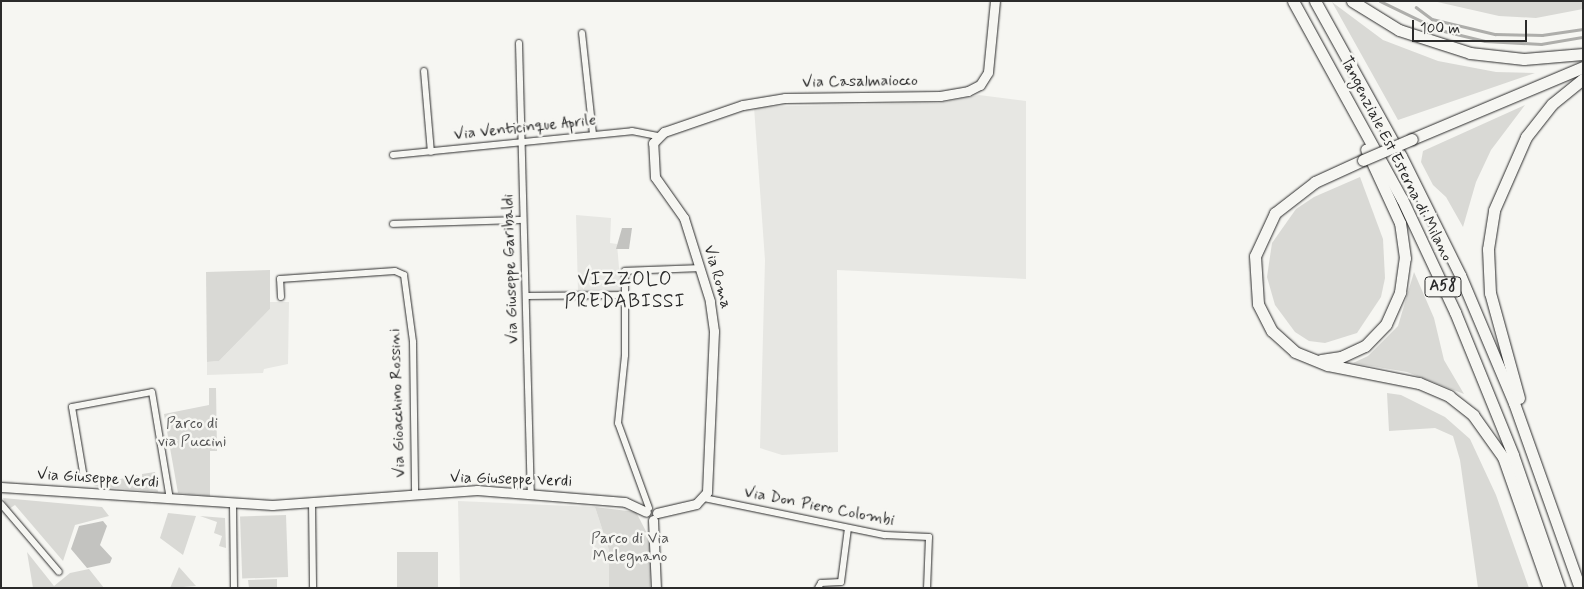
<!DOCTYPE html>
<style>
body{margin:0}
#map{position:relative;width:1584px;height:589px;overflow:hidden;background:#f6f6f2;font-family:Mynerve,sans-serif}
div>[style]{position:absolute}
.built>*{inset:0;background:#e7e7e3}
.green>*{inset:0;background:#d9d9d5;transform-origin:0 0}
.stream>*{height:2.5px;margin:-1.25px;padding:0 1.25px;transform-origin:1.25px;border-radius:1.25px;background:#aeaeab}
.building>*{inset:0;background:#c3c3c0}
.roads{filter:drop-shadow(0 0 1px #2b2b2b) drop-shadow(0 0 1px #2b2b2b)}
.street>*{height:6px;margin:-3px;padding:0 3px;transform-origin:3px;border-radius:3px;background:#f6f6f2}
.secondary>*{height:9px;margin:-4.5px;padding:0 4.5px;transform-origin:4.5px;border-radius:4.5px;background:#f6f6f2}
.highway>*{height:11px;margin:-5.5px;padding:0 5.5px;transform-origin:5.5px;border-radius:5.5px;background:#f6f6f2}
.bridges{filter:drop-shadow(0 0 1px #2b2b2b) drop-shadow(0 0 1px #2b2b2b)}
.highway-bridge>*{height:11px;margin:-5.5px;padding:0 5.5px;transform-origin:5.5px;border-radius:5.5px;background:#f6f6f2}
span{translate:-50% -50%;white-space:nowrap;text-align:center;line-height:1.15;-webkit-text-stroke:5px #f6f6f2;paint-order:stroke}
.shield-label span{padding:1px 4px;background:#f6f6f2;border:1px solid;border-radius:4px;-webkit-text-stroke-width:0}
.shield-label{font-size:15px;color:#2b2b2b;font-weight:700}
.street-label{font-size:16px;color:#2b2b2b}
.park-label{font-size:16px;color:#565656}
.quarter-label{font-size:19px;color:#2b2b2b;letter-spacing:1px}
.frame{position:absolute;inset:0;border:2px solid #2b2b2b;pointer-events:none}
.scale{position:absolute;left:1412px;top:20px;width:115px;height:22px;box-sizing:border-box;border:2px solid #2b2b2b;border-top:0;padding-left:6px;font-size:15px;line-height:18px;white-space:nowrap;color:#2b2b2b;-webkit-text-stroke:4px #f6f6f2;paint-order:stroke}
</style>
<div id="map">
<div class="built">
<i style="clip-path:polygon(979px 95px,1026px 101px,1026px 279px,837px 270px,838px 452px,782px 455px,760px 448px,765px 260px,754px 107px,938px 103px)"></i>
<i style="clip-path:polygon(576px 215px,611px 218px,610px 243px,617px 244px,621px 291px,578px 291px)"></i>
<i style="clip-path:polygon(270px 302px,289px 302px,288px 364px,264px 369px,263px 373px,207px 375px,207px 362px,219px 361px,270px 309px)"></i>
<i style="clip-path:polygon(458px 501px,595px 507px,609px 550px,609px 588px,460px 588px)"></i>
</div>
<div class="green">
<i style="clip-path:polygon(1433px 1px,1583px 1px,1583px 9px,1536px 18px,1499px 16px)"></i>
<i style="clip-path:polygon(1332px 2px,1383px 40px,1438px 61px,1496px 72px,1535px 73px,1398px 120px)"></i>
<i style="clip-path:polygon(1525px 105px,1491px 150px,1476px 182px,1463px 227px,1446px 197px,1433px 185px,1421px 162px,1423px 151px)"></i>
<i style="clip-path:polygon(1360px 177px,1383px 239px,1385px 278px,1381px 297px,1357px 333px,1325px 343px,1309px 341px,1295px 332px,1275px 305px,1267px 277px,1272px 243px,1296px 209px,1314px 197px)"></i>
<i style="clip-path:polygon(270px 270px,270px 309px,219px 361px,207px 362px,206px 272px)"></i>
<i style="clip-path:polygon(1414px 272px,1434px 318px,1444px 360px,1464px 394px,1407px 372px,1353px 363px,1368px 356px,1398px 326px)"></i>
<i style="clip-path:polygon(209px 388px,216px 388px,217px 451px,210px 451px,210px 496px,178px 493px,164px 414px,209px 405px)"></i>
<i style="clip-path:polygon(1387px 393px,1401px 395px,1445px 417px,1470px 439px,1496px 495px,1529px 588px,1478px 588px,1460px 460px,1453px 436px,1435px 428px,1389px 431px)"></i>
<i style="clip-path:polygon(155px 472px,158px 492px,93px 486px,136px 475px,142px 478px,142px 474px)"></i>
<i style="clip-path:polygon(3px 498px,102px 507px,109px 516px,75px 525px,63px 561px,15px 505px,9px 509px)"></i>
<i style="clip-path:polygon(595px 507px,636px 512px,652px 543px,650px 588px,609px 588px,609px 550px)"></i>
<i style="clip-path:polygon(168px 513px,196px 516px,183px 555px,160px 538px)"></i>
<i style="left:286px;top:515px;width:62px;height:46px;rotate:88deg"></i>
<i style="clip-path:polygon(200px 516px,225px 518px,226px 548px,219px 546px,222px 536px,214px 533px,217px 522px)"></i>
<i style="clip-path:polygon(27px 552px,54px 586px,70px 573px,89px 569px,104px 588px,33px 588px)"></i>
<i style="left:397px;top:552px;width:41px;height:36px"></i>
<i style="clip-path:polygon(179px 567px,196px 586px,170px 588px)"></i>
<i style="clip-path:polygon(277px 579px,277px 588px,249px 588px,248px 580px)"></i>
</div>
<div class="stream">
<i style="left:1380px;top:1px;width:67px;rotate:25.8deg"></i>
<i style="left:1440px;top:30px;width:46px;rotate:13.7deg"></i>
<i style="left:1485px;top:41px;width:56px;rotate:3.1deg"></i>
<i style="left:1541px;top:44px;width:43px;rotate:-9.5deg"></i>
<i style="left:1416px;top:7px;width:20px;rotate:37deg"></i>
<i style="left:1432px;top:19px;width:65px;rotate:13.4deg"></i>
<i style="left:1495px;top:34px;width:47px;rotate:1.2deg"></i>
<i style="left:1542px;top:35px;width:41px;rotate:-8.3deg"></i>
</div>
<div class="building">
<i style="clip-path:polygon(622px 228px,632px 228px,629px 249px,616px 249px)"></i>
<i style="clip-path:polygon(103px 521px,107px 526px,100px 545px,112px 558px,110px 563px,87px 568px,71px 549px,79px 526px)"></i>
</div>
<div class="roads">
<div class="street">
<i style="left:582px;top:33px;width:102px;rotate:83.8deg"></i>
<i style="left:519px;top:43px;width:451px;rotate:88.5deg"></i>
<i style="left:424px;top:71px;width:81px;rotate:85.1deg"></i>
<i style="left:393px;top:155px;width:240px;rotate:-5.7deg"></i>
<i style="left:632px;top:131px;width:26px;rotate:11deg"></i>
<i style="left:393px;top:224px;width:130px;rotate:-1.8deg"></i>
<i style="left:526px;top:296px;width:100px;rotate:-0.6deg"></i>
<i style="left:281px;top:297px;width:18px;rotate:-93deg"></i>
<i style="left:280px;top:279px;width:115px;rotate:-4deg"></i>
<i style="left:395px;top:271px;width:10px;rotate:24deg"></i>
<i style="left:404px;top:275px;width:68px;rotate:82.3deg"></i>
<i style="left:413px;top:342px;width:152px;rotate:89.2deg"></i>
<i style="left:84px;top:478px;width:72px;rotate:-99.6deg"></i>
<i style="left:72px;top:407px;width:81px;rotate:-10.6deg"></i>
<i style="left:152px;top:392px;width:109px;rotate:80.5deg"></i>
<i style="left:704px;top:498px;width:185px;rotate:11.6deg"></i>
<i style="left:885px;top:535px;width:44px;rotate:2.6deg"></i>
<i style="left:929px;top:537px;width:51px;rotate:92.2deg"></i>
<i style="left:312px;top:502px;width:86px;rotate:89.3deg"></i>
<i style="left:1px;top:504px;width:89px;rotate:49.5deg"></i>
<i style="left:233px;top:505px;width:83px;rotate:89.3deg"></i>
<i style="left:649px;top:508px;width:90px;rotate:-110deg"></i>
<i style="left:618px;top:423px;width:68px;rotate:-84.1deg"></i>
<i style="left:625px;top:355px;width:84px;rotate:-90deg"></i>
<i style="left:625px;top:271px;width:74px;rotate:-2.3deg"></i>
<i style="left:818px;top:588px;width:6px;rotate:-59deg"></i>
<i style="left:821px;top:583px;width:20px;rotate:-3deg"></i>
<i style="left:841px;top:582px;width:54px;rotate:-82.6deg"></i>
</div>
<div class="secondary">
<i style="left:1px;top:487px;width:272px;rotate:3.8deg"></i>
<i style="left:272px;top:505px;width:206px;rotate:-4.2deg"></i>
<i style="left:477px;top:490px;width:148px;rotate:4.6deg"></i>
<i style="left:625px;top:502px;width:23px;rotate:25deg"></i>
<i style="left:657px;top:513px;width:40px;rotate:-13deg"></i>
<i style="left:696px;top:504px;width:16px;rotate:-47deg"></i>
<i style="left:707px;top:492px;width:161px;rotate:-87.5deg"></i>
<i style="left:714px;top:331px;width:30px;rotate:-98deg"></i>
<i style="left:710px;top:301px;width:87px;rotate:-107.4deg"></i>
<i style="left:684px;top:218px;width:50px;rotate:-125.3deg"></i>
<i style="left:655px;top:177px;width:34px;rotate:-93deg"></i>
<i style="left:653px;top:143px;width:16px;rotate:-45deg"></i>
<i style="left:664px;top:132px;width:83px;rotate:-18.9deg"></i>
<i style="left:743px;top:105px;width:43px;rotate:-9.5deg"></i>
<i style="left:785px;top:98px;width:155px;rotate:-0.7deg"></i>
<i style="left:940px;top:96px;width:28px;rotate:-10deg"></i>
<i style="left:968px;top:91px;width:13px;rotate:-27deg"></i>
<i style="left:980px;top:85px;width:15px;rotate:-58deg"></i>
<i style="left:988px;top:72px;width:71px;rotate:-84.4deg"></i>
<i style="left:653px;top:520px;width:68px;rotate:87.5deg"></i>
</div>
<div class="highway">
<i style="left:1293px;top:1px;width:226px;rotate:61.2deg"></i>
<i style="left:1402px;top:199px;width:125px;rotate:64.9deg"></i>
<i style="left:1455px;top:312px;width:154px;rotate:67.9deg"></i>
<i style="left:1513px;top:455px;width:141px;rotate:70.9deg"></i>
<i style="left:1315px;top:1px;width:177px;rotate:61deg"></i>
<i style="left:1401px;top:156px;width:133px;rotate:63.6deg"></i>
<i style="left:1460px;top:275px;width:139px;rotate:67.1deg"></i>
<i style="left:1514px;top:403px;width:196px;rotate:70.4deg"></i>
<i style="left:1352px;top:1px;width:55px;rotate:31.7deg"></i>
<i style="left:1399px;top:30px;width:75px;rotate:17.9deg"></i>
<i style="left:1470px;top:53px;width:54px;rotate:6.3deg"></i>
<i style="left:1524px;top:59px;width:59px;rotate:-4.8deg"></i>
<i style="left:1412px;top:139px;width:186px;rotate:-22.8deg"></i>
<i style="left:1363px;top:160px;width:53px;rotate:155.4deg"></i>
<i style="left:1315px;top:182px;width:51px;rotate:142.2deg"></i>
<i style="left:1275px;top:213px;width:47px;rotate:114.9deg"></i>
<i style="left:1255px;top:256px;width:48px;rotate:86.4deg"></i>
<i style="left:1258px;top:304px;width:30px;rotate:63deg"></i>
<i style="left:1272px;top:331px;width:31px;rotate:42deg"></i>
<i style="left:1295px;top:352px;width:35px;rotate:22deg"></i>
<i style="left:1328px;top:365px;width:93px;rotate:11.2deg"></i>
<i style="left:1419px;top:383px;width:33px;rotate:23deg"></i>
<i style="left:1449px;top:396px;width:31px;rotate:38deg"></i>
<i style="left:1473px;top:415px;width:52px;rotate:54.5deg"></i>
<i style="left:1503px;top:457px;width:139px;rotate:70.7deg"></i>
<i style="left:1321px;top:360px;width:20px;rotate:-9deg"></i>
<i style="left:1341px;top:357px;width:26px;rotate:-25deg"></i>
<i style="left:1365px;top:346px;width:30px;rotate:-46deg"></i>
<i style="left:1386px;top:324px;width:35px;rotate:-66deg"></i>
<i style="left:1400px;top:292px;width:34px;rotate:-82deg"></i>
<i style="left:1405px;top:258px;width:35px;rotate:-98deg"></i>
<i style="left:1400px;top:223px;width:81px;rotate:-114.7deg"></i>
<i style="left:1519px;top:398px;width:109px;rotate:-105.4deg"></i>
<i style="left:1490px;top:293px;width:44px;rotate:-92.6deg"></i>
<i style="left:1488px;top:249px;width:39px;rotate:-81deg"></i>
<i style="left:1494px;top:210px;width:80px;rotate:-66.3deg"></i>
<i style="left:1526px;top:137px;width:42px;rotate:-51.8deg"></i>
<i style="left:1552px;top:104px;width:40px;rotate:-39deg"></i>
</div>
</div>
<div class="bridges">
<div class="highway-bridge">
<i style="left:1363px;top:160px;width:53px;rotate:-23.2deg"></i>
</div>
</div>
<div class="shield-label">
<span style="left:1443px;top:287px">A58</span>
</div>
<div class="street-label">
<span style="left:860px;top:82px;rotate:-1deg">Via Casalmaiocco</span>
<span style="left:525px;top:128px;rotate:-6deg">Via Venticinque Aprile</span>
<span style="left:1396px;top:159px;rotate:63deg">Tangenziale Est Esterna di Milano</span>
<span style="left:511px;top:269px;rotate:-92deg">Via Giuseppe Garibaldi</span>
<span style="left:717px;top:277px;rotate:74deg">Via Roma</span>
<span style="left:398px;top:403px;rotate:-92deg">Via Gioacchino Rossini</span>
<span style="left:98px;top:479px;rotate:4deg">Via Giuseppe Verdi</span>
<span style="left:511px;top:480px;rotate:2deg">Via Giuseppe Verdi</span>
<span style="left:819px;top:507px;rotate:11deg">Via Don Piero Colombi</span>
</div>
<div class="park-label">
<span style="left:192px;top:433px">Parco di<br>via Puccini</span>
<span style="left:630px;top:548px">Parco di Via<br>Melegnano</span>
</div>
<div class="quarter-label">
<span style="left:625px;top:291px">VIZZOLO<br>PREDABISSI</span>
</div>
<div class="frame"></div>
<div class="scale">100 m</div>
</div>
